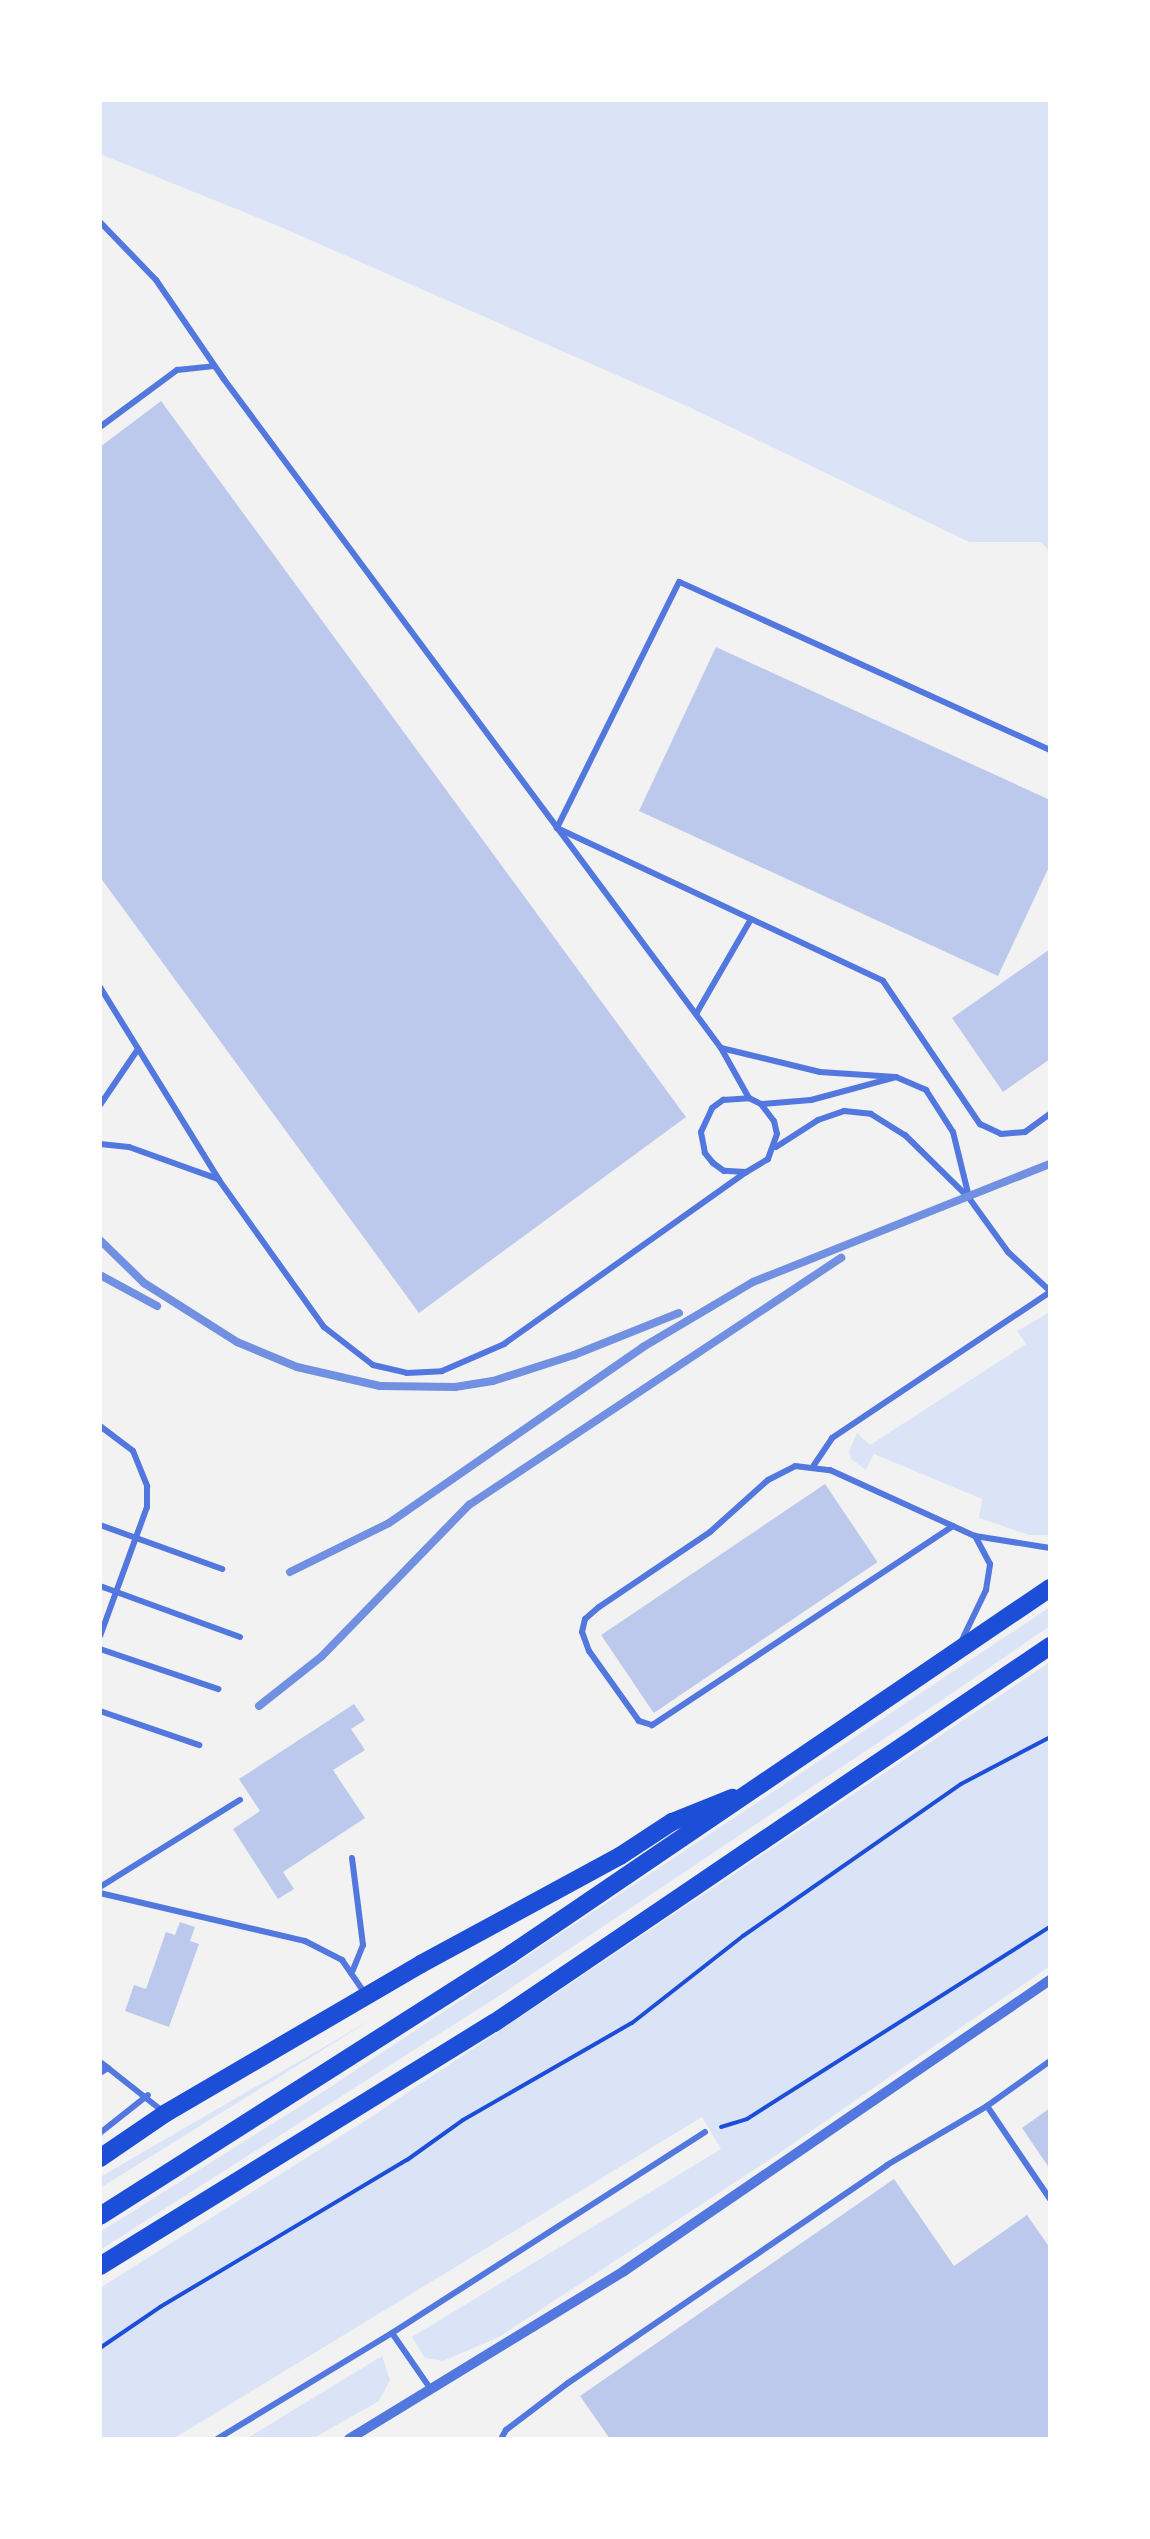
<!DOCTYPE html>
<style>
body{margin:0}
#map{position:relative;width:1150px;height:2539px;overflow:hidden;background:#f2f2f2;font-family:Raleway,sans-serif}
div>[style]{position:absolute}
.green>*{inset:0;background:#dbe4f7}
.building>*{inset:0;background:#bdc9ec;transform-origin:0 0}
.path>*{height:4px;margin:-2px;padding:0 2px;transform-origin:2px;border-radius:2px;background:#1d4ed8}
.service>*{height:6px;margin:-3px;padding:0 3px;transform-origin:3px;border-radius:3px;background:#5277de}
.minor>*{height:10px;margin:-5px;padding:0 5px;transform-origin:5px;border-radius:5px;background:#5277de}
.secondary>*{height:18px;margin:-9px;padding:0 9px;transform-origin:9px;border-radius:9px;background:#1d4ed8}
.rail>*{height:8px;margin:-4px;padding:0 4px;transform-origin:4px;border-radius:4px;background:#7290e2}
span{translate:-50% -50%;white-space:nowrap;text-align:center;line-height:1.15;-webkit-text-stroke:10px #fff;paint-order:stroke}
.frame{position:absolute;inset:0;border:102px solid #fff;pointer-events:none}
</style>
<div id="map">
<div class="green">
<i style="clip-path:polygon(100px 100px,1050px 100px,1050px 552px,1041px 542px,969px 542px,689px 407px,283px 228px,100px 154px)"></i>
<i style="clip-path:polygon(1050px 1312px,1050px 1535px,1029px 1535px,979px 1518px,982px 1499px,874px 1454px,866px 1470px,851px 1459px,849px 1451px,857px 1433px,870px 1445px,1026px 1344px,1017px 1331px)"></i>
<i style="clip-path:polygon(1050px 1607px,1050px 1626px,942px 1700px,505px 1992px,100px 2250px,100px 2232px,329px 2088px)"></i>
<i style="clip-path:polygon(1050px 1662px,1050px 1966px,775px 2156px,499px 2337px,443px 2361px,425px 2358px,412px 2337px,721px 2149px,702px 2117px,173px 2439px,100px 2439px,100px 2288px,371px 2117px)"></i>
<i style="clip-path:polygon(374px 2018px,100px 2188px,100px 2177px)"></i>
<i style="clip-path:polygon(382px 2356px,390px 2380px,379px 2401px,312px 2439px,246px 2439px)"></i>
</div>
<div class="building">
<i style="clip-path:polygon(161px 401px,686px 1117px,419px 1313px,100px 877px,100px 447px)"></i>
<i style="clip-path:polygon(716px 647px,1050px 800px,1050px 865px,998px 976px,639px 811px)"></i>
<i style="clip-path:polygon(1050px 949px,1050px 1059px,1003px 1092px,952px 1018px)"></i>
<i style="left:825px;top:1484px;width:94px;height:270px;rotate:56deg"></i>
<i style="clip-path:polygon(354px 1704px,365px 1720px,351px 1729px,365px 1750px,333px 1770px,365px 1818px,283px 1872px,294px 1889px,278px 1899px,233px 1829px,260px 1811px,239px 1779px)"></i>
<i style="clip-path:polygon(180px 1922px,195px 1927px,190px 1941px,199px 1944px,169px 2027px,125px 2011px,134px 1985px,146px 1989px,166px 1932px,175px 1935px)"></i>
<i style="clip-path:polygon(1050px 2108px,1050px 2169px,1022px 2128px)"></i>
<i style="clip-path:polygon(894px 2179px,954px 2266px,1027px 2215px,1050px 2248px,1050px 2439px,610px 2439px,580px 2396px)"></i>
</div>
<div class="path">
<i style="left:721px;top:2127px;width:27px;rotate:-17deg"></i>
<i style="left:747px;top:2119px;width:359px;rotate:-32.4deg"></i>
<i style="left:100px;top:2348px;width:73px;rotate:-34.3deg"></i>
<i style="left:160px;top:2307px;width:287px;rotate:-30.8deg"></i>
<i style="left:407px;top:2160px;width:69px;rotate:-35.5deg"></i>
<i style="left:463px;top:2120px;width:195px;rotate:-29.9deg"></i>
<i style="left:632px;top:2023px;width:141px;rotate:-38.1deg"></i>
<i style="left:743px;top:1936px;width:266px;rotate:-34.9deg"></i>
<i style="left:961px;top:1784px;width:101px;rotate:-27.8deg"></i>
</div>
<div class="service">
<i style="left:100px;top:222px;width:81px;rotate:46deg"></i>
<i style="left:156px;top:280px;width:119px;rotate:55.6deg"></i>
<i style="left:223px;top:378px;width:835px;rotate:53.38deg"></i>
<i style="left:721px;top:1048px;width:57px;rotate:60.8deg"></i>
<i style="left:100px;top:427px;width:96px;rotate:-36.5deg"></i>
<i style="left:177px;top:370px;width:37px;rotate:-6deg"></i>
<i style="left:1050px;top:750px;width:407px;rotate:-155.6deg"></i>
<i style="left:679px;top:582px;width:275px;rotate:116.4deg"></i>
<i style="left:557px;top:828px;width:360px;rotate:25.1deg"></i>
<i style="left:883px;top:981px;width:173px;rotate:55.9deg"></i>
<i style="left:980px;top:1124px;width:23px;rotate:25deg"></i>
<i style="left:1001px;top:1134px;width:24px;rotate:-5deg"></i>
<i style="left:1025px;top:1132px;width:31px;rotate:-36deg"></i>
<i style="left:100px;top:987px;width:227px;rotate:58.3deg"></i>
<i style="left:219px;top:1180px;width:181px;rotate:54.5deg"></i>
<i style="left:324px;top:1327px;width:62px;rotate:37.8deg"></i>
<i style="left:373px;top:1365px;width:35px;rotate:13deg"></i>
<i style="left:407px;top:1373px;width:35px;rotate:-3deg"></i>
<i style="left:442px;top:1371px;width:68px;rotate:-23.5deg"></i>
<i style="left:504px;top:1344px;width:297px;rotate:-35.4deg"></i>
<i style="left:696px;top:1014px;width:108px;rotate:-59.9deg"></i>
<i style="left:721px;top:1048px;width:102px;rotate:13.6deg"></i>
<i style="left:820px;top:1072px;width:76px;rotate:3.8deg"></i>
<i style="left:896px;top:1077px;width:33px;rotate:23deg"></i>
<i style="left:926px;top:1090px;width:50px;rotate:57.3deg"></i>
<i style="left:953px;top:1132px;width:67px;rotate:76.2deg"></i>
<i style="left:761px;top:1104px;width:21px;rotate:53deg"></i>
<i style="left:774px;top:1121px;width:13px;rotate:77deg"></i>
<i style="left:777px;top:1134px;width:27px;rotate:110deg"></i>
<i style="left:768px;top:1159px;width:26px;rotate:149deg"></i>
<i style="left:746px;top:1172px;width:22px;rotate:-177deg"></i>
<i style="left:724px;top:1171px;width:14px;rotate:-144deg"></i>
<i style="left:713px;top:1163px;width:13px;rotate:-129deg"></i>
<i style="left:705px;top:1153px;width:21px;rotate:-101deg"></i>
<i style="left:701px;top:1132px;width:26px;rotate:-65deg"></i>
<i style="left:712px;top:1108px;width:14px;rotate:-36deg"></i>
<i style="left:723px;top:1100px;width:26px;rotate:-4deg"></i>
<i style="left:749px;top:1098px;width:13px;rotate:27deg"></i>
<i style="left:761px;top:1104px;width:50px;rotate:-4.6deg"></i>
<i style="left:811px;top:1100px;width:88px;rotate:-15.1deg"></i>
<i style="left:100px;top:1105px;width:68px;rotate:-55.8deg"></i>
<i style="left:100px;top:1144px;width:29px;rotate:6deg"></i>
<i style="left:129px;top:1147px;width:95px;rotate:19.8deg"></i>
<i style="left:776px;top:1147px;width:50px;rotate:-32.7deg"></i>
<i style="left:818px;top:1120px;width:28px;rotate:-19deg"></i>
<i style="left:844px;top:1111px;width:27px;rotate:6deg"></i>
<i style="left:871px;top:1114px;width:40px;rotate:32deg"></i>
<i style="left:905px;top:1135px;width:90px;rotate:44.5deg"></i>
<i style="left:969px;top:1198px;width:67px;rotate:54.2deg"></i>
<i style="left:1008px;top:1252px;width:57px;rotate:42.9deg"></i>
<i style="left:100px;top:1426px;width:41px;rotate:37.1deg"></i>
<i style="left:133px;top:1451px;width:38px;rotate:68deg"></i>
<i style="left:147px;top:1486px;width:21px;rotate:90deg"></i>
<i style="left:147px;top:1507px;width:137px;rotate:110deg"></i>
<i style="left:814px;top:1465px;width:32px;rotate:-56deg"></i>
<i style="left:832px;top:1438px;width:262px;rotate:-33.8deg"></i>
<i style="left:100px;top:1525px;width:130px;rotate:19.8deg"></i>
<i style="left:953px;top:1526px;width:361px;rotate:146.5deg"></i>
<i style="left:652px;top:1725px;width:14px;rotate:-163deg"></i>
<i style="left:639px;top:1721px;width:86px;rotate:-125.5deg"></i>
<i style="left:589px;top:1651px;width:20px;rotate:-110deg"></i>
<i style="left:582px;top:1632px;width:13px;rotate:-77deg"></i>
<i style="left:585px;top:1619px;width:18px;rotate:-41deg"></i>
<i style="left:599px;top:1607px;width:134px;rotate:-34deg"></i>
<i style="left:710px;top:1532px;width:78px;rotate:-41.9deg"></i>
<i style="left:768px;top:1480px;width:30px;rotate:-27deg"></i>
<i style="left:795px;top:1466px;width:35px;rotate:7deg"></i>
<i style="left:830px;top:1470px;width:159px;rotate:24.5deg"></i>
<i style="left:100px;top:1586px;width:149px;rotate:20deg"></i>
<i style="left:960px;top:1644px;width:60px;rotate:-64.3deg"></i>
<i style="left:986px;top:1590px;width:26px;rotate:-81deg"></i>
<i style="left:990px;top:1564px;width:32px;rotate:-118deg"></i>
<i style="left:975px;top:1536px;width:76px;rotate:9.1deg"></i>
<i style="left:100px;top:1649px;width:125px;rotate:18.7deg"></i>
<i style="left:100px;top:1711px;width:105px;rotate:19deg"></i>
<i style="left:352px;top:1858px;width:88px;rotate:82.8deg"></i>
<i style="left:363px;top:1945px;width:27px;rotate:112deg"></i>
<i style="left:100px;top:1887px;width:165px;rotate:-31.9deg"></i>
<i style="left:100px;top:1893px;width:211px;rotate:13.2deg"></i>
<i style="left:305px;top:1941px;width:42px;rotate:27.2deg"></i>
<i style="left:342px;top:1960px;width:42px;rotate:55.6deg"></i>
<i style="left:100px;top:2062px;width:10px;rotate:37deg"></i>
<i style="left:100px;top:2073px;width:9px;rotate:-32deg"></i>
<i style="left:108px;top:2068px;width:73px;rotate:38.3deg"></i>
<i style="left:987px;top:2106px;width:112px;rotate:55.9deg"></i>
<i style="left:100px;top:2133px;width:61px;rotate:-38.4deg"></i>
<i style="left:392px;top:2333px;width:372px;rotate:-32.7deg"></i>
<i style="left:217px;top:2439px;width:205px;rotate:-31.2deg"></i>
<i style="left:392px;top:2333px;width:67px;rotate:55.4deg"></i>
<i style="left:501px;top:2439px;width:10px;rotate:-61deg"></i>
<i style="left:506px;top:2430px;width:78px;rotate:-37.2deg"></i>
<i style="left:568px;top:2383px;width:386px;rotate:-34.3deg"></i>
<i style="left:887px;top:2165px;width:116px;rotate:-30.5deg"></i>
<i style="left:987px;top:2106px;width:77px;rotate:-35.5deg"></i>
</div>
<div class="minor">
<i style="left:349px;top:2439px;width:322px;rotate:-31.4deg"></i>
<i style="left:624px;top:2271px;width:516px;rotate:-34.34deg"></i>
</div>
<div class="secondary">
<i style="left:100px;top:2158px;width:80px;rotate:-34.3deg"></i>
<i style="left:166px;top:2113px;width:295px;rotate:-30.3deg"></i>
<i style="left:421px;top:1964px;width:226px;rotate:-28.5deg"></i>
<i style="left:620px;top:1856px;width:62px;rotate:-33.2deg"></i>
<i style="left:672px;top:1822px;width:65px;rotate:-21.8deg"></i>
<i style="left:100px;top:2216px;width:487px;rotate:-32.5deg"></i>
<i style="left:511px;top:1954px;width:652px;rotate:-34.18deg"></i>
<i style="left:100px;top:2266px;width:463px;rotate:-31.7deg"></i>
<i style="left:494px;top:2023px;width:672px;rotate:-34.14deg"></i>
</div>
<div class="rail">
<i style="left:100px;top:1240px;width:62px;rotate:44.3deg"></i>
<i style="left:144px;top:1283px;width:110px;rotate:32.4deg"></i>
<i style="left:237px;top:1342px;width:65px;rotate:22.6deg"></i>
<i style="left:297px;top:1367px;width:85px;rotate:12.9deg"></i>
<i style="left:380px;top:1386px;width:75px;rotate:0.8deg"></i>
<i style="left:455px;top:1387px;width:38px;rotate:-9deg"></i>
<i style="left:493px;top:1381px;width:85px;rotate:-17.8deg"></i>
<i style="left:574px;top:1355px;width:113px;rotate:-21.8deg"></i>
<i style="left:100px;top:1275px;width:65px;rotate:28.5deg"></i>
<i style="left:290px;top:1572px;width:110px;rotate:-26.3deg"></i>
<i style="left:389px;top:1523px;width:309px;rotate:-34.7deg"></i>
<i style="left:643px;top:1347px;width:128px;rotate:-30.6deg"></i>
<i style="left:753px;top:1282px;width:320px;rotate:-21.7deg"></i>
<i style="left:259px;top:1706px;width:80px;rotate:-38.4deg"></i>
<i style="left:322px;top:1656px;width:211px;rotate:-45.8deg"></i>
<i style="left:469px;top:1505px;width:447px;rotate:-33.6deg"></i>
</div>
<div class="frame"></div>
</div>
